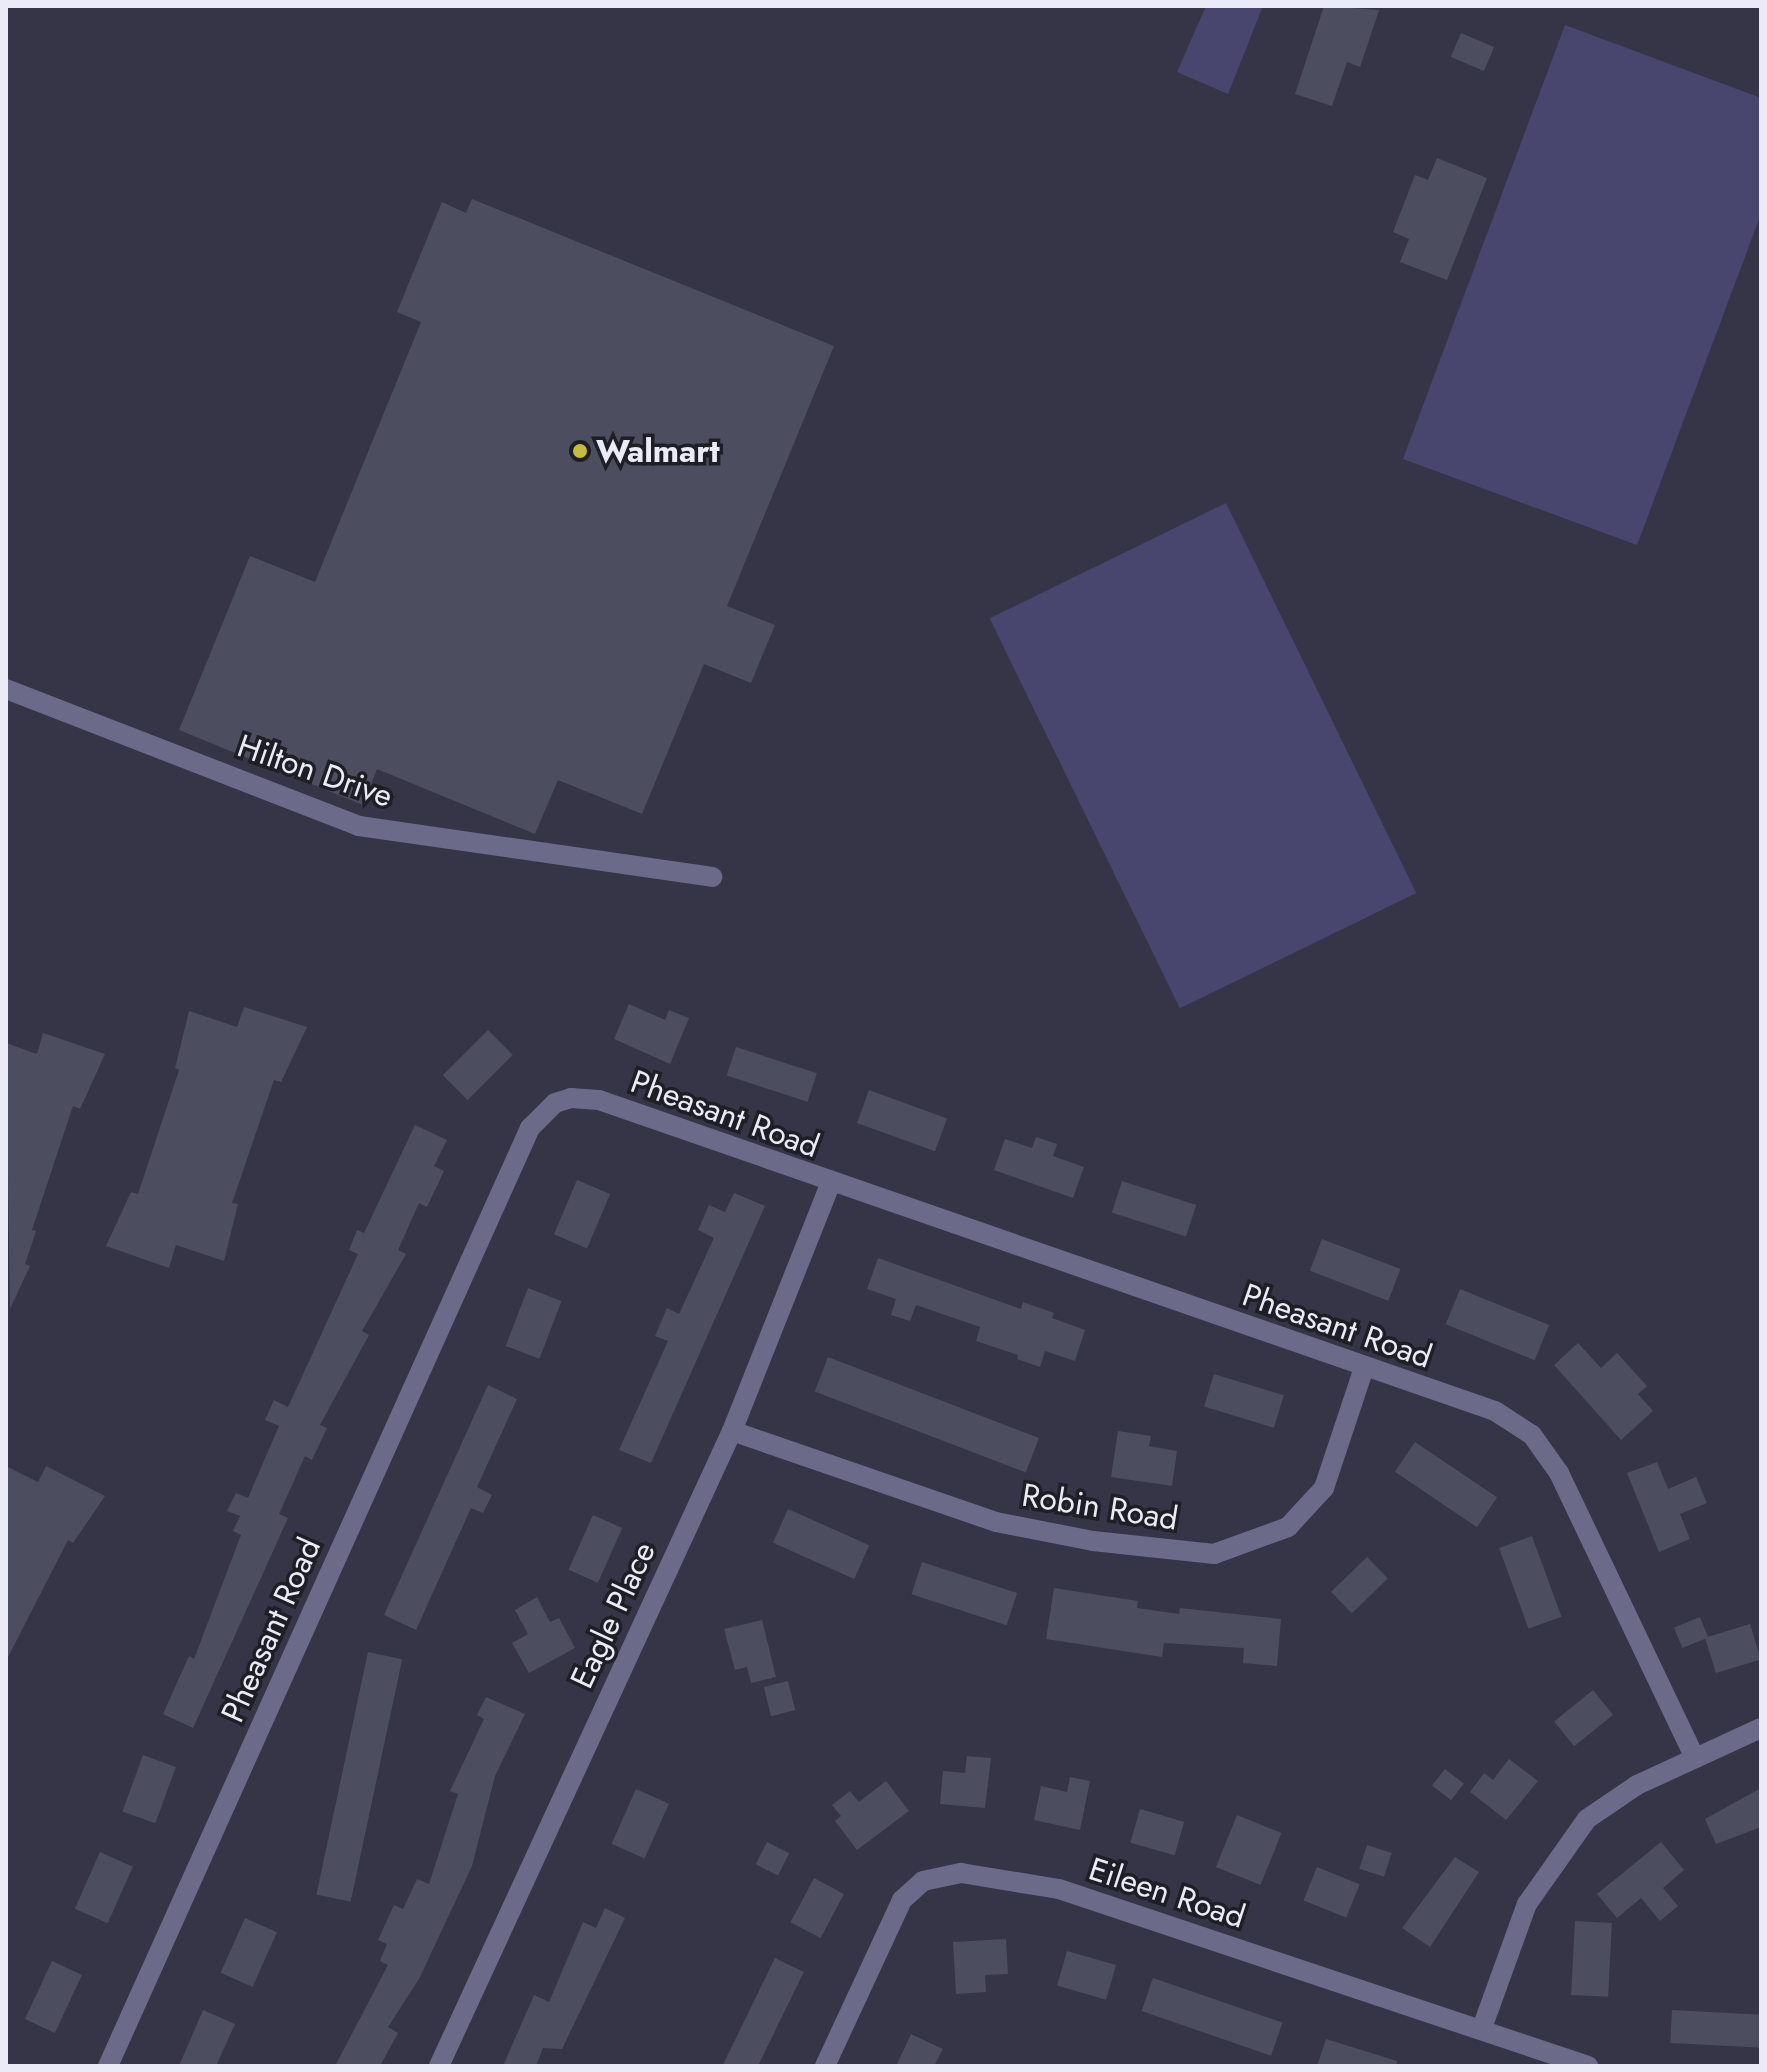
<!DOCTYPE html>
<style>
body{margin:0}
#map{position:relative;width:1767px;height:2072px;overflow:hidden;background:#353547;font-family:Jost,sans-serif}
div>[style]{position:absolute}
.green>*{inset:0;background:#48466e;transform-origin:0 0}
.building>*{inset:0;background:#4d4d60;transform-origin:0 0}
.street>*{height:20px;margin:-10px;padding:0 10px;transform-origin:10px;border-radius:10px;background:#6b6a89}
.dots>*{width:22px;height:22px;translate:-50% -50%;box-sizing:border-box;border:4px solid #1e1e26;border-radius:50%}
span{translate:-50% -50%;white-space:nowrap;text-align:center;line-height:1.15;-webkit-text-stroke:7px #1e1e26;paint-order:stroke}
.poi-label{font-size:32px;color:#ebebf7;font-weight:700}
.left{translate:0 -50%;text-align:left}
.street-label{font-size:32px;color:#ebebf7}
.frame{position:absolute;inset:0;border:8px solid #ebebf7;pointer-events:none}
</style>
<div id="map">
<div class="green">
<i style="clip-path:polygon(1206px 6px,1263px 6px,1228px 94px,1177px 72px)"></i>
<i style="clip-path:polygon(1565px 25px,1761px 98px,1761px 214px,1637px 545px,1403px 459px)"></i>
<i style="left:1226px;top:503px;width:434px;height:263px;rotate:64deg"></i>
</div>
<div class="building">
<i style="clip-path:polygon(1324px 6px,1379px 10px,1360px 67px,1347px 62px,1332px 106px,1295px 94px)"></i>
<i style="left:1461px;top:33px;width:36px;height:26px;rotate:23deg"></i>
<i style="clip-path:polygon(1437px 158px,1487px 178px,1447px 280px,1400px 262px,1409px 239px,1393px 232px,1415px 175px,1428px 180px)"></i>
<i style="clip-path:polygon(472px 199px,834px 346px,727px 606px,775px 625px,751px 683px,704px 664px,642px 814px,558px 780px,535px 834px,377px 769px,363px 805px,179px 730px,250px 556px,315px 582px,421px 322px,397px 312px,442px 202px,466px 213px)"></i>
<i style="clip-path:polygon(629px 1004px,665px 1020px,669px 1010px,689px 1018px,670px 1064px,614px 1039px)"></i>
<i style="clip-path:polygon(244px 1007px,307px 1027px,281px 1082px,274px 1080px,232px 1203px,238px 1204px,224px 1261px,176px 1245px,169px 1268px,106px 1246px,131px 1192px,138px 1194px,179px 1070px,175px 1068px,189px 1011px,237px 1027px)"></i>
<i style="left:488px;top:1030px;width:35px;height:64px;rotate:45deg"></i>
<i style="clip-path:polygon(43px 1033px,105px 1054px,80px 1109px,73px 1106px,32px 1230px,36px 1231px,25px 1264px,30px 1266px,10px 1309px,6px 1043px,37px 1054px)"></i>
<i style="left:736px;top:1047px;width:85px;height:30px;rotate:18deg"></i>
<i style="left:869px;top:1090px;width:83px;height:35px;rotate:20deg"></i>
<i style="clip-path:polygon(415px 1125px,447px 1140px,434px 1166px,444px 1171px,427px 1207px,419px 1203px,398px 1250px,406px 1254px,362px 1331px,369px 1335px,320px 1425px,327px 1428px,312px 1460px,305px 1456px,279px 1514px,288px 1518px,193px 1728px,163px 1714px,189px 1656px,194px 1659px,241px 1535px,233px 1531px,240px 1516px,227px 1511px,236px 1493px,248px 1498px,279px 1426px,265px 1420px,274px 1400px,288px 1407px,358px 1254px,349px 1250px,357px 1230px,364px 1233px)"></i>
<i style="clip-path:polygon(1036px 1137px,1057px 1144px,1053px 1156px,1084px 1167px,1073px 1198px,994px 1170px,1005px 1139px,1032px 1148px)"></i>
<i style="left:577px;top:1180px;width:36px;height:59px;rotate:23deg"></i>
<i style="left:1122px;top:1181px;width:78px;height:33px;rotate:18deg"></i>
<i style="clip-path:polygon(734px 1193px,765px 1206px,651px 1463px,619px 1450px,668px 1341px,655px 1336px,667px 1308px,679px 1314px,714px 1238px,698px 1230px,709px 1205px,725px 1212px)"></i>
<i style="left:1322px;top:1239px;width:84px;height:34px;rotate:21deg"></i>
<i style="clip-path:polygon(878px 1258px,1021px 1309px,1023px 1302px,1054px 1313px,1052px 1318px,1085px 1330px,1075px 1361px,1045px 1351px,1040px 1367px,1017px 1359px,1018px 1355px,976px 1341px,980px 1327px,916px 1305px,910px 1321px,891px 1315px,896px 1299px,867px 1289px)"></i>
<i style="left:528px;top:1288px;width:36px;height:62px;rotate:21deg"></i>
<i style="left:1460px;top:1289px;width:96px;height:38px;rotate:22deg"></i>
<i style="clip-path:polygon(1578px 1343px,1601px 1368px,1617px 1353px,1647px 1386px,1638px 1394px,1653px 1411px,1621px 1440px,1554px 1365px)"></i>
<i style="left:828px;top:1357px;width:226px;height:37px;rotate:21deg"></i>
<i style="left:1214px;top:1374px;width:73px;height:34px;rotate:17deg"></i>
<i style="clip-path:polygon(488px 1385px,517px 1399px,477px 1487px,492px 1495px,483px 1513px,471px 1508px,416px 1630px,384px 1615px)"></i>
<i style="clip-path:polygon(1118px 1431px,1151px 1436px,1149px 1446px,1177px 1451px,1172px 1486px,1111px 1477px)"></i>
<i style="left:1415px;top:1442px;width:99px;height:36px;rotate:34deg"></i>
<i style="clip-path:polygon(1657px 1462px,1668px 1489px,1696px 1477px,1707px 1503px,1680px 1514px,1690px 1539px,1659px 1552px,1627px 1473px)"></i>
<i style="clip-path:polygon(6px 1466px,38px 1482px,46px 1466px,105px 1496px,73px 1543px,68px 1540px,6px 1661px)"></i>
<i style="left:788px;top:1509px;width:89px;height:37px;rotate:24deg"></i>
<i style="left:593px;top:1515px;width:32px;height:60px;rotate:24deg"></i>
<i style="left:1532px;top:1536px;width:86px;height:35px;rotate:70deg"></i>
<i style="left:1367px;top:1557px;width:30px;height:50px;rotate:46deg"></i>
<i style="left:922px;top:1562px;width:100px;height:34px;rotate:18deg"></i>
<i style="clip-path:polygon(1054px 1588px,1138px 1601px,1137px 1608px,1179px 1614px,1180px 1608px,1281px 1619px,1277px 1666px,1243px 1663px,1244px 1648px,1164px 1643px,1162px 1657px,1046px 1639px)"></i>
<i style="clip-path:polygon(537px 1597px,550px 1622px,559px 1618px,575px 1648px,529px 1673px,512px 1643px,528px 1634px,515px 1610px)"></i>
<i style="left:1700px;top:1617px;width:22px;height:28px;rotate:68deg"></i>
<i style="clip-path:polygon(762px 1620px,776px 1677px,751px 1683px,747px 1667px,735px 1670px,724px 1629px)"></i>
<i style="left:1750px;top:1624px;width:37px;height:47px;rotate:73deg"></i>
<i style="left:368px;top:1652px;width:35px;height:248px;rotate:12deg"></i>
<i style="left:788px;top:1681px;width:30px;height:25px;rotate:76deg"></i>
<i style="left:1593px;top:1690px;width:32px;height:50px;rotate:51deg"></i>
<i style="clip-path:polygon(486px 1697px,525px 1714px,495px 1776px,472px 1866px,419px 1979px,388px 2027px,398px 2033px,380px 2066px,335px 2066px,388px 1965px,380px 1961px,387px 1944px,378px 1940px,394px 1905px,403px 1909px,417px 1879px,429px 1884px,458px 1794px,450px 1791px,484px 1719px,477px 1715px)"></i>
<i style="left:143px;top:1755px;width:35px;height:60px;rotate:20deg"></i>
<i style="clip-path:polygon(967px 1756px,991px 1758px,985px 1808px,940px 1804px,943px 1771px,965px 1773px)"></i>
<i style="clip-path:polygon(1509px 1759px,1538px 1781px,1506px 1820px,1470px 1792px,1484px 1773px,1493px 1780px)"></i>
<i style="left:1445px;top:1769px;width:24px;height:21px;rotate:38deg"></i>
<i style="clip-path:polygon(1070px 1777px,1090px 1781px,1080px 1830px,1034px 1820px,1041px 1786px,1067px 1792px)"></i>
<i style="clip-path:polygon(886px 1781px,909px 1811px,857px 1850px,835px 1821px,841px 1816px,832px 1805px,850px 1791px,859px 1802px)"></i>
<i style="clip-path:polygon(1761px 1788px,1761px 1827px,1716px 1844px,1705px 1819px)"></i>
<i style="left:636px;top:1789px;width:36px;height:60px;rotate:24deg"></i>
<i style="left:1140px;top:1809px;width:46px;height:35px;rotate:16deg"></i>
<i style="left:1237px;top:1815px;width:48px;height:56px;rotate:22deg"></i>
<i style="left:767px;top:1842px;width:25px;height:25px;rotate:27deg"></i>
<i style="clip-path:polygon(1661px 1842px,1684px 1870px,1663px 1888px,1678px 1906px,1660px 1921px,1641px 1898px,1617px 1918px,1597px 1894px)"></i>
<i style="left:1367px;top:1845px;width:26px;height:25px;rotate:18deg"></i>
<i style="left:100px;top:1852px;width:36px;height:62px;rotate:24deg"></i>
<i style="clip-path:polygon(1455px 1857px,1479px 1872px,1430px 1947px,1402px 1928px)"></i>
<i style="left:1317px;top:1867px;width:46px;height:36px;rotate:22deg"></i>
<i style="left:814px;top:1878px;width:34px;height:50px;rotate:28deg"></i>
<i style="clip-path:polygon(605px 1908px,625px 1918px,562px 2049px,543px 2048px,536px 2066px,503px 2066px,534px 1995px,549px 2002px,583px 1922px,596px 1928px)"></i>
<i style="left:245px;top:1918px;width:35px;height:60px;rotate:24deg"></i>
<i style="left:1575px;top:1921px;width:37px;height:74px;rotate:3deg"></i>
<i style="clip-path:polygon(1006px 1939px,1008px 1974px,985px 1975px,986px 1992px,956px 1994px,953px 1942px)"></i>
<i style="left:1067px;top:1951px;width:51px;height:36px;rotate:16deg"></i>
<i style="left:775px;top:1958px;width:32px;height:120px;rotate:26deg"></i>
<i style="left:52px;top:1961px;width:33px;height:64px;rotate:25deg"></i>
<i style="left:1153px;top:1978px;width:137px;height:35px;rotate:19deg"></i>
<i style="clip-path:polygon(203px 2010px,235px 2024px,216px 2066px,179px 2066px)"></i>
<i style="left:1672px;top:2010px;width:89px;height:33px;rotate:3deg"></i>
<i style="clip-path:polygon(911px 2034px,943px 2049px,934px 2066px,896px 2066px)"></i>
<i style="clip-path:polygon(1326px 2039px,1397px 2061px,1396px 2066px,1317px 2066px)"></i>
</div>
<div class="street">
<i style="left:6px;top:689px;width:379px;rotate:21.2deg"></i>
<i style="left:359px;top:826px;width:357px;rotate:8.2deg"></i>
<i style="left:732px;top:1431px;width:279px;rotate:19deg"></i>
<i style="left:996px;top:1522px;width:99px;rotate:11.1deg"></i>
<i style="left:1093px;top:1541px;width:122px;rotate:6.1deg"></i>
<i style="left:1214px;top:1554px;width:79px;rotate:-20deg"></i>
<i style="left:1288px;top:1527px;width:53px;rotate:-47.3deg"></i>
<i style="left:1324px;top:1488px;width:126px;rotate:-71.6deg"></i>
<i style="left:1482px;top:2028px;width:132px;rotate:-70.1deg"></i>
<i style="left:1527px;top:1904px;width:104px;rotate:-54.8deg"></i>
<i style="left:1587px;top:1819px;width:60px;rotate:-34.2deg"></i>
<i style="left:1637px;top:1785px;width:136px;rotate:-24.7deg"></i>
<i style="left:108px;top:2066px;width:1029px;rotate:-65.78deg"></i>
<i style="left:530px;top:1128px;width:35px;rotate:-45deg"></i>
<i style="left:555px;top:1103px;width:17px;rotate:-17deg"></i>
<i style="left:571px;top:1098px;width:28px;rotate:4deg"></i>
<i style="left:599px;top:1100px;width:948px;rotate:19.14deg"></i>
<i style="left:1495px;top:1411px;width:44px;rotate:33deg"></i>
<i style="left:1532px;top:1435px;width:47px;rotate:54.6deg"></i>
<i style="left:1559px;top:1473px;width:316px;rotate:64.5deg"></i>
<i style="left:439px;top:2066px;width:699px;rotate:-65.23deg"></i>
<i style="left:732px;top:1431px;width:265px;rotate:-68.3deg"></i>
<i style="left:825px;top:2066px;width:183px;rotate:-65.1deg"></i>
<i style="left:902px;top:1900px;width:28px;rotate:-42deg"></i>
<i style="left:923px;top:1881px;width:39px;rotate:-12deg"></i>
<i style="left:961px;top:1873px;width:99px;rotate:9.3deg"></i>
<i style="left:1059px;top:1889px;width:558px;rotate:18.5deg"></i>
</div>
<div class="dots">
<i style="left:580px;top:451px;background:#c5bc3d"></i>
</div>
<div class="poi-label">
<span class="left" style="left:596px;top:451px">Walmart</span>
</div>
<div class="street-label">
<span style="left:315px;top:771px;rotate:19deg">Hilton Drive</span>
<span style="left:725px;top:1114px;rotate:20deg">Pheasant Road</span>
<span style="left:1337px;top:1326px;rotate:19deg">Pheasant Road</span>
<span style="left:1100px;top:1507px;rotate:9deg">Robin Road</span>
<span style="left:613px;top:1615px;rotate:-65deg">Eagle Place</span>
<span style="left:271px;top:1630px;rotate:-66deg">Pheasant Road</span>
<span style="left:1167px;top:1893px;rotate:18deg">Eileen Road</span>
</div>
<div class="frame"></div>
</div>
